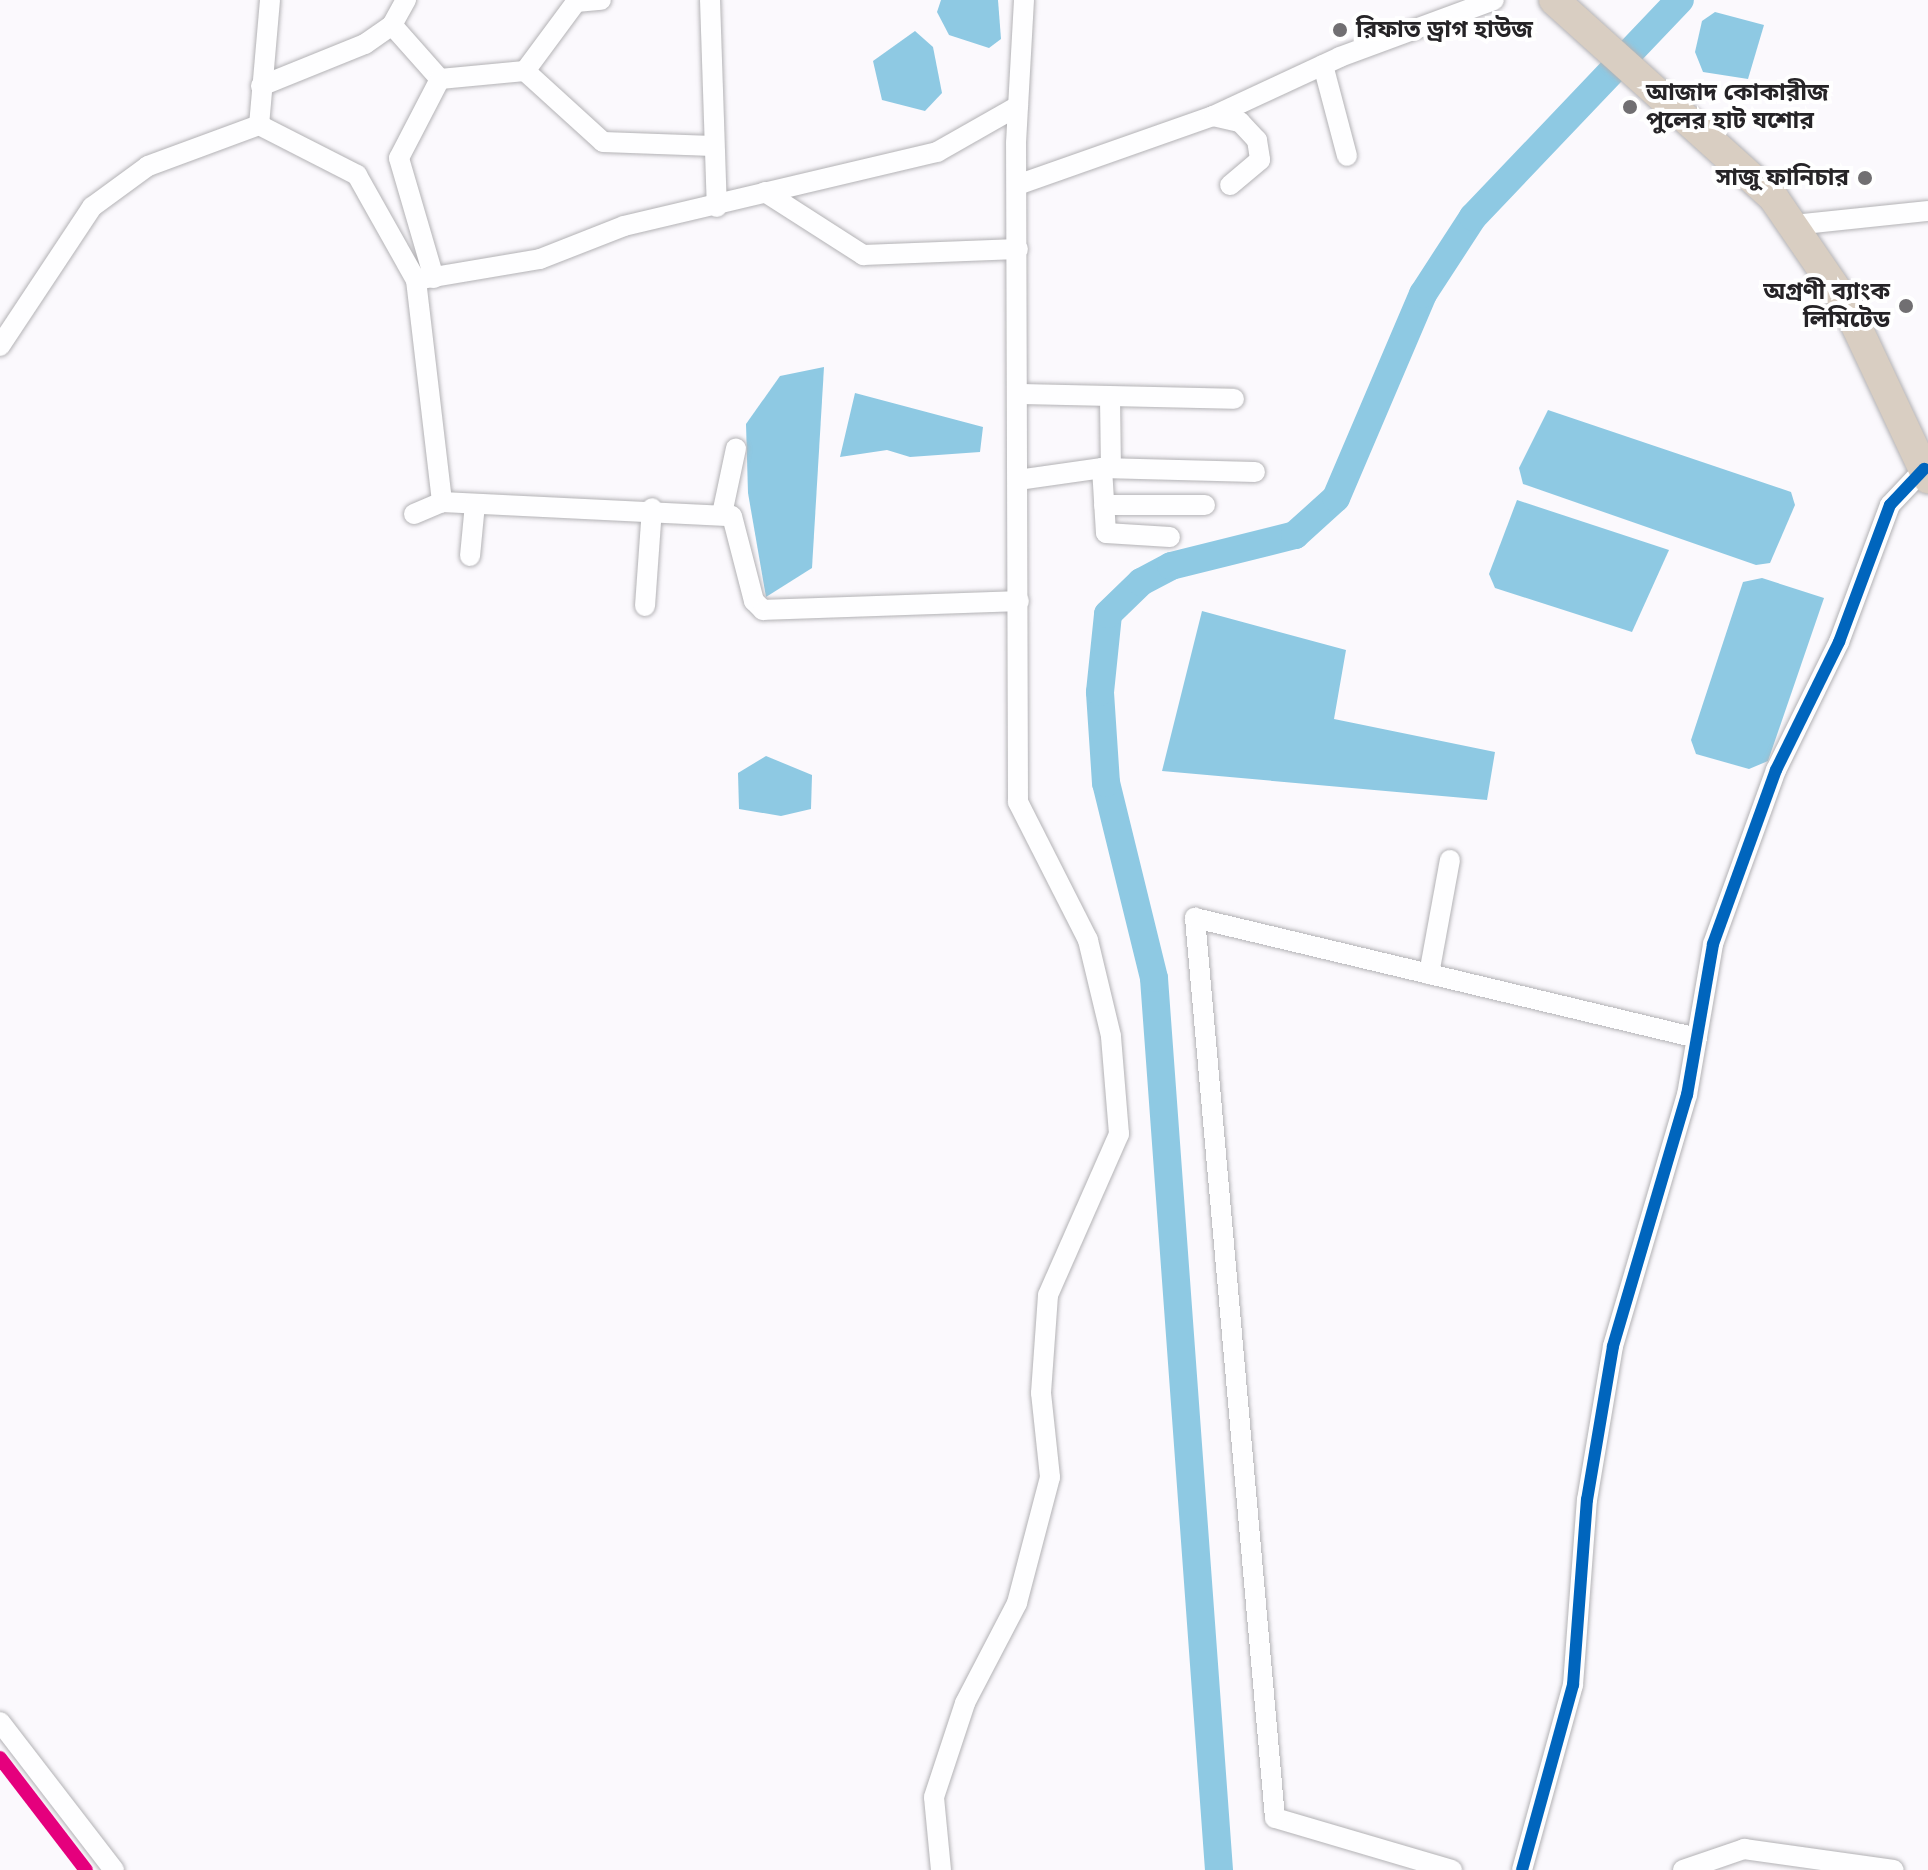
<!DOCTYPE html>
<meta charset="utf-8">
<style>
body{margin:0}
#map{position:relative;width:1928px;height:1870px;overflow:hidden;background:#fbf9fd;font-family:"Nunito Sans","Noto Sans Bengali",sans-serif}
div>[style]{position:absolute}
.water>*{inset:0;background:#8ec9e3}
.river>*{height:28px;margin:-14px;padding:0 14px;transform-origin:14px;border-radius:14px;background:#8ec9e3}
.roads{filter:drop-shadow(0 0 2px #b3b2b5) drop-shadow(0 0 2px #b3b2b5)}
.minor>*{height:20px;margin:-10px;padding:0 10px;transform-origin:10px;border-radius:10px;background:#fefeff}
.highway>*{height:30px;margin:-15px;padding:0 15px;transform-origin:15px;border-radius:15px;background:#d9cec2}
.bus-1>*{height:12px;margin:-6px;padding:0 6px;transform-origin:6px;border-radius:6px;background:#0065bd}
.rail-1>*{height:14px;margin:-7px;padding:0 7px;transform-origin:7px;border-radius:7px;background:#e5007d}
.dots>*{width:22px;height:22px;translate:-50% -50%;box-sizing:border-box;border:4px solid #fff;border-radius:50%}
span{translate:-50% -50%;white-space:nowrap;text-align:center;line-height:1.15;-webkit-text-stroke:8px #fff;paint-order:stroke}
.poi-label{font-size:24px;color:#262427;font-weight:700}
.left{translate:0 -50%;text-align:left}
.right{translate:-100% -50%;text-align:right}
</style>
<div id="map">
<div class="water">
<i style="clip-path:polygon(941px 0,998px 0,1001px 39px,989px 48px,949px 35px,937px 12px)"></i>
<i style="clip-path:polygon(1715px 12px,1764px 25px,1748px 79px,1703px 72px,1695px 52px,1702px 21px)"></i>
<i style="clip-path:polygon(915px 31px,933px 47px,942px 93px,925px 111px,882px 100px,873px 61px)"></i>
<i style="clip-path:polygon(824px 367px,812px 568px,766px 597px,748px 493px,746px 424px,780px 376px)"></i>
<i style="clip-path:polygon(855px 393px,983px 427px,980px 452px,910px 457px,887px 450px,840px 457px)"></i>
<i style="clip-path:polygon(1548px 410px,1791px 492px,1795px 505px,1770px 563px,1756px 565px,1523px 484px,1519px 468px)"></i>
<i style="clip-path:polygon(1517px 500px,1669px 550px,1632px 632px,1495px 588px,1489px 574px)"></i>
<i style="clip-path:polygon(1762px 578px,1824px 598px,1768px 761px,1749px 769px,1696px 754px,1691px 740px,1743px 582px)"></i>
<i style="clip-path:polygon(1202px 611px,1346px 650px,1334px 719px,1495px 752px,1487px 800px,1162px 771px)"></i>
<i style="clip-path:polygon(766px 756px,812px 775px,811px 809px,781px 816px,739px 809px,738px 773px)"></i>
</div>
<div class="river">
<i style="left:1219px;top:1870px;width:894px;rotate:-94.17deg"></i>
<i style="left:1154px;top:978px;width:201px;rotate:-103.8deg"></i>
<i style="left:1106px;top:783px;width:91px;rotate:-93.8deg"></i>
<i style="left:1100px;top:692px;width:78px;rotate:-84.1deg"></i>
<i style="left:1108px;top:614px;width:46px;rotate:-44.1deg"></i>
<i style="left:1141px;top:582px;width:34px;rotate:-28deg"></i>
<i style="left:1171px;top:566px;width:128px;rotate:-14deg"></i>
<i style="left:1295px;top:535px;width:55px;rotate:-42.1deg"></i>
<i style="left:1336px;top:498px;width:222px;rotate:-66.9deg"></i>
<i style="left:1423px;top:294px;width:92px;rotate:-57deg"></i>
<i style="left:1473px;top:217px;width:300px;rotate:-46.4deg"></i>
</div>
<div class="roads">
<div class="minor">
<i style="left:270px;top:0;width:125px;rotate:95deg"></i>
<i style="left:259px;top:125px;width:110px;rotate:27deg"></i>
<i style="left:357px;top:175px;width:120px;rotate:60.7deg"></i>
<i style="left:416px;top:280px;width:224px;rotate:83.3deg"></i>
<i style="left:442px;top:502px;width:290px;rotate:2.8deg"></i>
<i style="left:732px;top:516px;width:88px;rotate:75.5deg"></i>
<i style="left:754px;top:601px;width:13px;rotate:45deg"></i>
<i style="left:763px;top:610px;width:256px;rotate:-2deg"></i>
<i style="left:710px;top:0;width:207px;rotate:88.1deg"></i>
<i style="left:392px;top:25px;width:29px;rotate:-61deg"></i>
<i style="left:1323px;top:65px;width:94px;rotate:75.2deg"></i>
<i style="left:525px;top:71px;width:86px;rotate:-53.5deg"></i>
<i style="left:576px;top:2px;width:25px;rotate:-5deg"></i>
<i style="left:261px;top:86px;width:112px;rotate:-22deg"></i>
<i style="left:365px;top:44px;width:33px;rotate:-35deg"></i>
<i style="left:392px;top:25px;width:72px;rotate:48.4deg"></i>
<i style="left:1213px;top:116px;width:28px;rotate:13deg"></i>
<i style="left:1240px;top:122px;width:25px;rotate:47deg"></i>
<i style="left:1257px;top:140px;width:20px;rotate:81deg"></i>
<i style="left:1260px;top:160px;width:39px;rotate:140deg"></i>
<i style="left:1020px;top:184px;width:205px;rotate:-19.4deg"></i>
<i style="left:1213px;top:116px;width:140px;rotate:-24.9deg"></i>
<i style="left:1340px;top:57px;width:164px;rotate:-20.3deg"></i>
<i style="left:765px;top:192px;width:117px;rotate:32.7deg"></i>
<i style="left:863px;top:255px;width:155px;rotate:-2.2deg"></i>
<i style="left:1794px;top:225px;width:135px;rotate:-6deg"></i>
<i style="left:434px;top:278px;width:125px;rotate:-106.3deg"></i>
<i style="left:399px;top:158px;width:89px;rotate:-62.6deg"></i>
<i style="left:440px;top:79px;width:85px;rotate:-5.4deg"></i>
<i style="left:525px;top:71px;width:105px;rotate:42.3deg"></i>
<i style="left:603px;top:142px;width:110px;rotate:2.1deg"></i>
<i style="left:416px;top:280px;width:126px;rotate:-9.6deg"></i>
<i style="left:540px;top:259px;width:90px;rotate:-21.4deg"></i>
<i style="left:624px;top:226px;width:322px;rotate:-13.3deg"></i>
<i style="left:937px;top:152px;width:93px;rotate:-29.6deg"></i>
<i style="left:0;top:346px;width:167px;rotate:-56.5deg"></i>
<i style="left:92px;top:207px;width:69px;rotate:-36.2deg"></i>
<i style="left:148px;top:166px;width:118px;rotate:-20.3deg"></i>
<i style="left:1020px;top:394px;width:214px;rotate:1.3deg"></i>
<i style="left:1110px;top:399px;width:69px;rotate:89.2deg"></i>
<i style="left:1102px;top:468px;width:65px;rotate:86.5deg"></i>
<i style="left:1106px;top:533px;width:64px;rotate:3.6deg"></i>
<i style="left:1018px;top:480px;width:85px;rotate:-8.1deg"></i>
<i style="left:1102px;top:468px;width:153px;rotate:1.5deg"></i>
<i style="left:1104px;top:505px;width:101px"></i>
<i style="left:414px;top:514px;width:30px;rotate:-23deg"></i>
<i style="left:722px;top:514px;width:67px;rotate:-78deg"></i>
<i style="left:470px;top:556px;width:52px;rotate:-84.5deg"></i>
<i style="left:645px;top:606px;width:98px;rotate:-85.9deg"></i>
<i style="left:1429px;top:974px;width:116px;rotate:-79.6deg"></i>
<i style="left:0;top:1722px;width:187px;rotate:52.4deg"></i>
<i style="left:941px;top:1870px;width:73px;rotate:-95.5deg"></i>
<i style="left:934px;top:1797px;width:99px;rotate:-71.7deg"></i>
<i style="left:965px;top:1703px;width:113px;rotate:-62.5deg"></i>
<i style="left:1017px;top:1603px;width:130px;rotate:-75.3deg"></i>
<i style="left:1050px;top:1477px;width:84px;rotate:-96.1deg"></i>
<i style="left:1041px;top:1393px;width:98px;rotate:-85.9deg"></i>
<i style="left:1048px;top:1295px;width:176px;rotate:-66.2deg"></i>
<i style="left:1119px;top:1134px;width:98px;rotate:-94.7deg"></i>
<i style="left:1111px;top:1036px;width:99px;rotate:-103.5deg"></i>
<i style="left:1088px;top:940px;width:155px;rotate:-116.9deg"></i>
<i style="left:1018px;top:802px;width:659px;rotate:-90.17deg"></i>
<i style="left:1016px;top:143px;width:143px;rotate:-86.8deg"></i>
<i style="left:1452px;top:1870px;width:184px;rotate:-163.6deg"></i>
<i style="left:1275px;top:1818px;width:904px;rotate:-95.08deg"></i>
<i style="left:1195px;top:918px;width:516px;rotate:13.44deg"></i>
<i style="left:1522px;top:1870px;width:192px;rotate:-74.6deg"></i>
<i style="left:1573px;top:1685px;width:186px;rotate:-85.7deg"></i>
<i style="left:1587px;top:1500px;width:156px;rotate:-80.4deg"></i>
<i style="left:1613px;top:1346px;width:262px;rotate:-73.6deg"></i>
<i style="left:1687px;top:1095px;width:153px;rotate:-80.2deg"></i>
<i style="left:1713px;top:944px;width:185px;rotate:-70.1deg"></i>
<i style="left:1776px;top:770px;width:143px;rotate:-63.8deg"></i>
<i style="left:1839px;top:642px;width:146px;rotate:-69.6deg"></i>
<i style="left:1890px;top:505px;width:50px;rotate:-46.6deg"></i>
<i style="left:1683px;top:1870px;width:65px;rotate:-19deg"></i>
<i style="left:1744px;top:1849px;width:151px;rotate:8deg"></i>
</div>
<div class="highway">
<i style="left:1554px;top:0;width:295px;rotate:42deg"></i>
<i style="left:1773px;top:197px;width:127px;rotate:55.6deg"></i>
<i style="left:1845px;top:302px;width:195px;rotate:64.8deg"></i>
</div>
</div>
<div class="bus-1">
<i style="left:1522px;top:1870px;width:192px;rotate:-74.6deg"></i>
<i style="left:1573px;top:1685px;width:186px;rotate:-85.7deg"></i>
<i style="left:1587px;top:1500px;width:156px;rotate:-80.4deg"></i>
<i style="left:1613px;top:1346px;width:262px;rotate:-73.6deg"></i>
<i style="left:1687px;top:1095px;width:153px;rotate:-80.2deg"></i>
<i style="left:1713px;top:944px;width:185px;rotate:-70.1deg"></i>
<i style="left:1776px;top:770px;width:143px;rotate:-63.8deg"></i>
<i style="left:1839px;top:642px;width:146px;rotate:-69.6deg"></i>
<i style="left:1890px;top:505px;width:50px;rotate:-46.6deg"></i>
</div>
<div class="rail-1">
<i style="left:0;top:1758px;width:141px;rotate:52.5deg"></i>
</div>
<div class="dots">
<i style="left:1340px;top:30px;background:#716f72"></i>
<i style="left:1630px;top:107px;background:#716f72"></i>
<i style="left:1865px;top:178px;background:#716f72"></i>
<i style="left:1906px;top:306px;background:#716f72"></i>
</div>
<div class="poi-label">
<span class="left" style="left:1356px;top:30px">রিফাত ড্রাগ হাউজ</span>
<span class="left" style="left:1646px;top:107px">আজাদ কোকারীজ<br>পুলের হাট যশোর</span>
<span class="right" style="left:1849px;top:178px">সাজু ফানিচার</span>
<span class="right" style="left:1890px;top:306px">অগ্রণী ব্যাংক<br>লিমিটেড</span>
</div>
</div>
